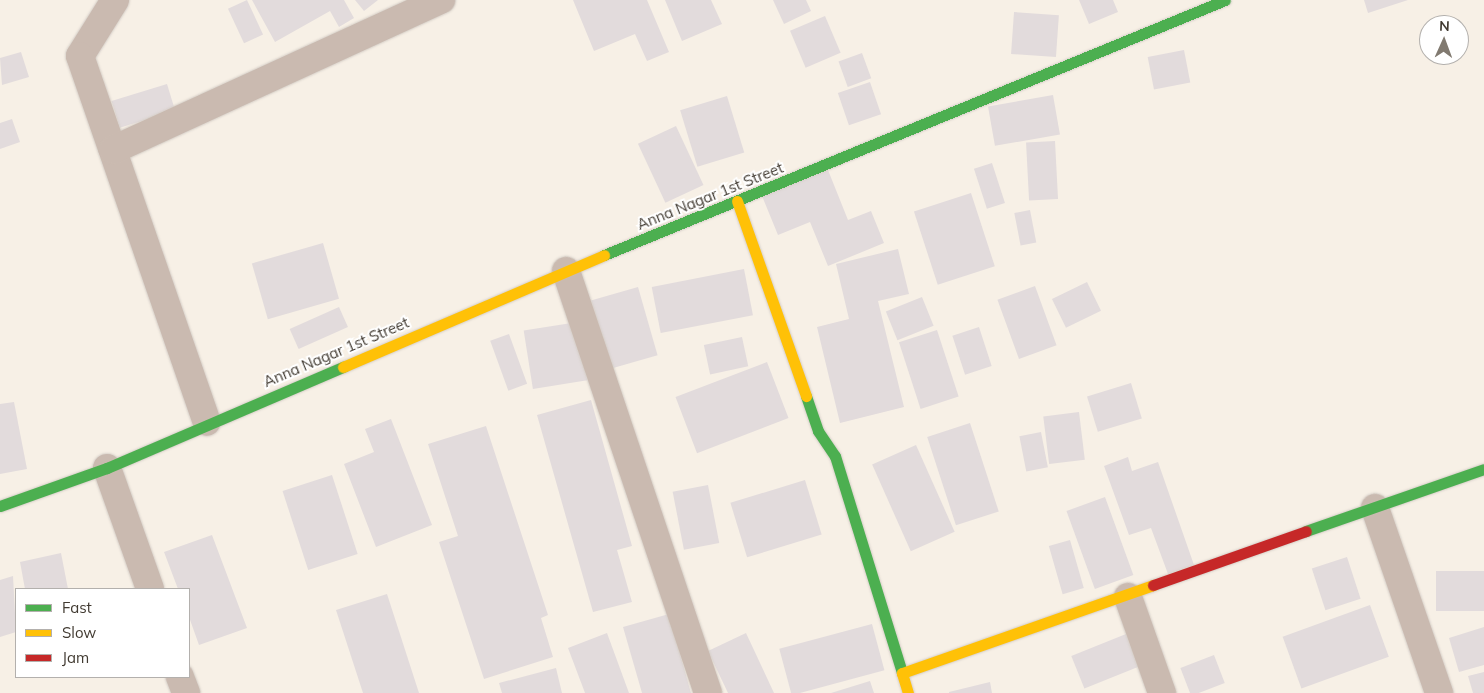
<!DOCTYPE html>
<style>
body{margin:0}
#map{position:relative;width:1484px;height:693px;overflow:hidden;background:#f7f0e6;font-family:Mulish,sans-serif}
div>[style]{position:absolute}
.building>*{inset:0;background:#e2dbdc;transform-origin:0 0}
.roads{filter:drop-shadow(0 0 1px #d5cec7) drop-shadow(0 0 1px #d5cec7)}
.street>*{height:28px;margin:-14px;padding:0 14px;transform-origin:14px;border-radius:14px;background:#cabab0}
.fast>*{height:11px;margin:-5.5px;padding:0 5.5px;transform-origin:5.5px;border-radius:5.5px;background:#4caf50}
.slow>*{height:11px;margin:-5.5px;padding:0 5.5px;transform-origin:5.5px;border-radius:5.5px;background:#ffc107}
.jam>*{height:11px;margin:-5.5px;padding:0 5.5px;transform-origin:5.5px;border-radius:5.5px;background:#c62828}
span{translate:-50% -50%;white-space:nowrap;text-align:center;line-height:1.15;-webkit-text-stroke:4px #fff;paint-order:stroke}
.street-label{font-size:15px;color:#413a31}
.legend{position:absolute;left:15px;top:588px;width:175px;height:90px;box-sizing:border-box;background:#fff;border:1px solid #b3b0ad;margin:0;padding:6px 9px;list-style:none;font-size:15px;color:#413a31}
.legend li{display:flex;align-items:center;gap:10px;height:25px}
.legend b{width:25px;border:1px solid #b3b0ad}
.north{position:absolute;left:1419px;top:15px;width:50px;height:50px;box-sizing:border-box;background:#fff;border:1px solid #b3b0ad;border-radius:50%;rotate:2deg;font-size:14px;font-weight:700;line-height:20px;text-align:center;color:#413a31}
.north::after{content:'';display:block;margin:auto;width:18px;height:22px;background:#817a70;clip-path:polygon(50% 0,100% 100%,50% 72%,0 100%)}
</style>
<div id="map">
<div class="building">
<i style="left:247px;top:0;width:38px;height:21px;rotate:65deg"></i>
<i style="clip-path:polygon(252px 0,344px 0,354px 18px,339px 27px,330px 11px,275px 42px)"></i>
<i style="clip-path:polygon(355px 0,378px 0,364px 11px)"></i>
<i style="clip-path:polygon(573px 0,647px 0,669px 52px,647px 61px,635px 34px,594px 51px)"></i>
<i style="clip-path:polygon(665px 0,711px 0,722px 24px,682px 41px)"></i>
<i style="clip-path:polygon(773px 0,806px 0,811px 11px,784px 24px)"></i>
<i style="clip-path:polygon(1079px 0,1113px 0,1118px 12px,1089px 24px)"></i>
<i style="clip-path:polygon(1364px 0,1408px 0,1368px 13px)"></i>
<i style="left:1014px;top:12px;width:45px;height:42px;rotate:4deg"></i>
<i style="left:825px;top:16px;width:40px;height:38px;rotate:67deg"></i>
<i style="left:1184px;top:50px;width:33px;height:37px;rotate:79deg"></i>
<i style="clip-path:polygon(21px 52px,29px 77px,2px 85px,0 58px)"></i>
<i style="left:862px;top:53px;width:27px;height:25px;rotate:70deg"></i>
<i style="left:870px;top:82px;width:34px;height:34px;rotate:71deg"></i>
<i style="left:167px;top:84px;width:28px;height:58px;rotate:73deg"></i>
<i style="left:1053px;top:95px;width:40px;height:66px;rotate:80deg"></i>
<i style="left:727px;top:96px;width:59px;height:49px;rotate:73deg"></i>
<i style="clip-path:polygon(12px 119px,20px 142px,0 149px,0 123px)"></i>
<i style="left:676px;top:126px;width:65px;height:42px;rotate:65deg"></i>
<i style="left:1055px;top:141px;width:58px;height:29px;rotate:87deg"></i>
<i style="left:992px;top:163px;width:42px;height:19px;rotate:72deg"></i>
<i style="clip-path:polygon(828px 170px,848px 220px,871px 211px,884px 243px,828px 266px,810px 222px,778px 235px,762px 196px)"></i>
<i style="left:971px;top:193px;width:77px;height:60px;rotate:72deg"></i>
<i style="left:1030px;top:210px;width:33px;height:16px;rotate:79deg"></i>
<i style="left:323px;top:243px;width:58px;height:74px;rotate:74deg"></i>
<i style="clip-path:polygon(898px 249px,909px 294px,878px 301px,904px 407px,840px 423px,817px 327px,849px 319px,836px 264px)"></i>
<i style="left:744px;top:269px;width:47px;height:94px;rotate:79deg"></i>
<i style="left:1087px;top:282px;width:32px;height:39px;rotate:64deg"></i>
<i style="left:1035px;top:286px;width:63px;height:40px;rotate:70deg"></i>
<i style="left:638px;top:287px;width:71px;height:49px;rotate:74deg"></i>
<i style="left:922px;top:297px;width:31px;height:39px;rotate:68deg"></i>
<i style="left:339px;top:307px;width:22px;height:54px;rotate:66deg"></i>
<i style="left:578px;top:322px;width:59px;height:55px;rotate:81deg"></i>
<i style="left:979px;top:327px;width:41px;height:28px;rotate:72deg"></i>
<i style="left:937px;top:330px;width:70px;height:40px;rotate:72deg"></i>
<i style="left:509px;top:334px;width:53px;height:20px;rotate:70deg"></i>
<i style="left:742px;top:337px;width:30px;height:39px;rotate:78deg"></i>
<i style="left:767px;top:362px;width:60px;height:98px;rotate:69deg"></i>
<i style="left:1131px;top:383px;width:37px;height:46px;rotate:73deg"></i>
<i style="clip-path:polygon(591px 400px,632px 546px,617px 550px,632px 602px,593px 612px,537px 415px)"></i>
<i style="clip-path:polygon(14px 402px,27px 469px,0 474px,0 404px)"></i>
<i style="left:1079px;top:412px;width:48px;height:36px;rotate:83deg"></i>
<i style="clip-path:polygon(391px 419px,432px 525px,376px 547px,344px 464px,374px 452px,365px 429px)"></i>
<i style="left:970px;top:423px;width:93px;height:45px;rotate:72deg"></i>
<i style="clip-path:polygon(486px 426px,548px 615px,541px 618px,553px 657px,484px 679px,439px 542px,458px 536px,428px 444px)"></i>
<i style="left:1041px;top:432px;width:36px;height:22px;rotate:79deg"></i>
<i style="left:916px;top:445px;width:95px;height:48px;rotate:66deg"></i>
<i style="clip-path:polygon(1128px 457px,1132px 471px,1158px 462px,1194px 565px,1168px 574px,1151px 528px,1129px 535px,1104px 466px)"></i>
<i style="left:332px;top:475px;width:83px;height:52px;rotate:72deg"></i>
<i style="left:805px;top:480px;width:57px;height:78px;rotate:73deg"></i>
<i style="left:708px;top:485px;width:59px;height:36px;rotate:79deg"></i>
<i style="left:1105px;top:497px;width:83px;height:41px;rotate:70deg"></i>
<i style="clip-path:polygon(212px 535px,247px 628px,199px 645px,189px 617px,189px 589px,178px 589px,164px 552px)"></i>
<i style="left:1070px;top:540px;width:50px;height:22px;rotate:74deg"></i>
<i style="clip-path:polygon(61px 553px,68px 589px,25px 589px,20px 562px)"></i>
<i style="left:1347px;top:557px;width:44px;height:37px;rotate:72deg"></i>
<i style="left:1484px;top:571px;width:40px;height:48px;rotate:90deg"></i>
<i style="clip-path:polygon(13px 576px,16px 632px,0 637px,0 580px)"></i>
<i style="clip-path:polygon(387px 594px,419px 693px,363px 693px,336px 610px)"></i>
<i style="left:1370px;top:605px;width:55px;height:93px;rotate:70deg"></i>
<i style="clip-path:polygon(669px 614px,691px 693px,642px 693px,623px 627px)"></i>
<i style="left:872px;top:624px;width:48px;height:96px;rotate:75deg"></i>
<i style="clip-path:polygon(1484px 627px,1484px 665px,1459px 672px,1449px 638px)"></i>
<i style="clip-path:polygon(607px 633px,629px 693px,585px 693px,568px 648px)"></i>
<i style="clip-path:polygon(746px 633px,774px 693px,728px 693px,708px 651px)"></i>
<i style="left:1126px;top:634px;width:35px;height:59px;rotate:68deg"></i>
<i style="left:1214px;top:655px;width:30px;height:36px;rotate:69deg"></i>
<i style="clip-path:polygon(556px 668px,562px 693px,502px 693px,499px 683px)"></i>
<i style="clip-path:polygon(1484px 672px,1484px 693px,1473px 693px,1468px 676px)"></i>
<i style="clip-path:polygon(870px 681px,874px 693px,831px 693px)"></i>
<i style="clip-path:polygon(990px 682px,992px 693px,949px 693px,949px 692px)"></i>
</div>
<div class="roads">
<div class="street">
<i style="left:115px;top:0;width:66px;rotate:122deg"></i>
<i style="left:80px;top:56px;width:387px;rotate:70.9deg"></i>
<i style="left:113px;top:150px;width:361px;rotate:-24.6deg"></i>
<i style="left:566px;top:271px;width:445px;rotate:71.4deg"></i>
<i style="left:107px;top:468px;width:128px;rotate:70.4deg"></i>
<i style="left:1375px;top:508px;width:196px;rotate:70.9deg"></i>
<i style="left:1128px;top:597px;width:102px;rotate:70.5deg"></i>
<i style="left:180px;top:677px;width:17px;rotate:69deg"></i>
</div>
<div class="fast">
<i style="left:604px;top:255px;width:671px;rotate:-22.32deg"></i>
<i style="left:806px;top:396px;width:37px;rotate:71deg"></i>
<i style="left:818px;top:431px;width:30px;rotate:56deg"></i>
<i style="left:835px;top:456px;width:227px;rotate:72.8deg"></i>
<i style="left:0;top:506px;width:114px;rotate:-19.6deg"></i>
<i style="left:107px;top:468px;width:257px;rotate:-23.2deg"></i>
<i style="left:1306px;top:531px;width:188px;rotate:-19.2deg"></i>
</div>
<div class="slow">
<i style="left:737px;top:201px;width:207px;rotate:70.5deg"></i>
<i style="left:343px;top:367px;width:284px;rotate:-23.2deg"></i>
<i style="left:908px;top:693px;width:21px;rotate:-107deg"></i>
<i style="left:902px;top:673px;width:266px;rotate:-19.3deg"></i>
</div>
<div class="jam">
<i style="left:1153px;top:585px;width:162px;rotate:-19.4deg"></i>
</div>
</div>
<div class="street-label">
<span style="left:710px;top:196px;rotate:-22deg">Anna Nagar 1st Street</span>
<span style="left:336px;top:352px;rotate:-23deg">Anna Nagar 1st Street</span>
</div>
<ul class="legend">
<li><b style="height:6px;background:#4caf50"></b>Fast</li>
<li><b style="height:6px;background:#ffc107"></b>Slow</li>
<li><b style="height:6px;background:#c62828"></b>Jam</li>
</ul>
<div class="north">N</div>
</div>
